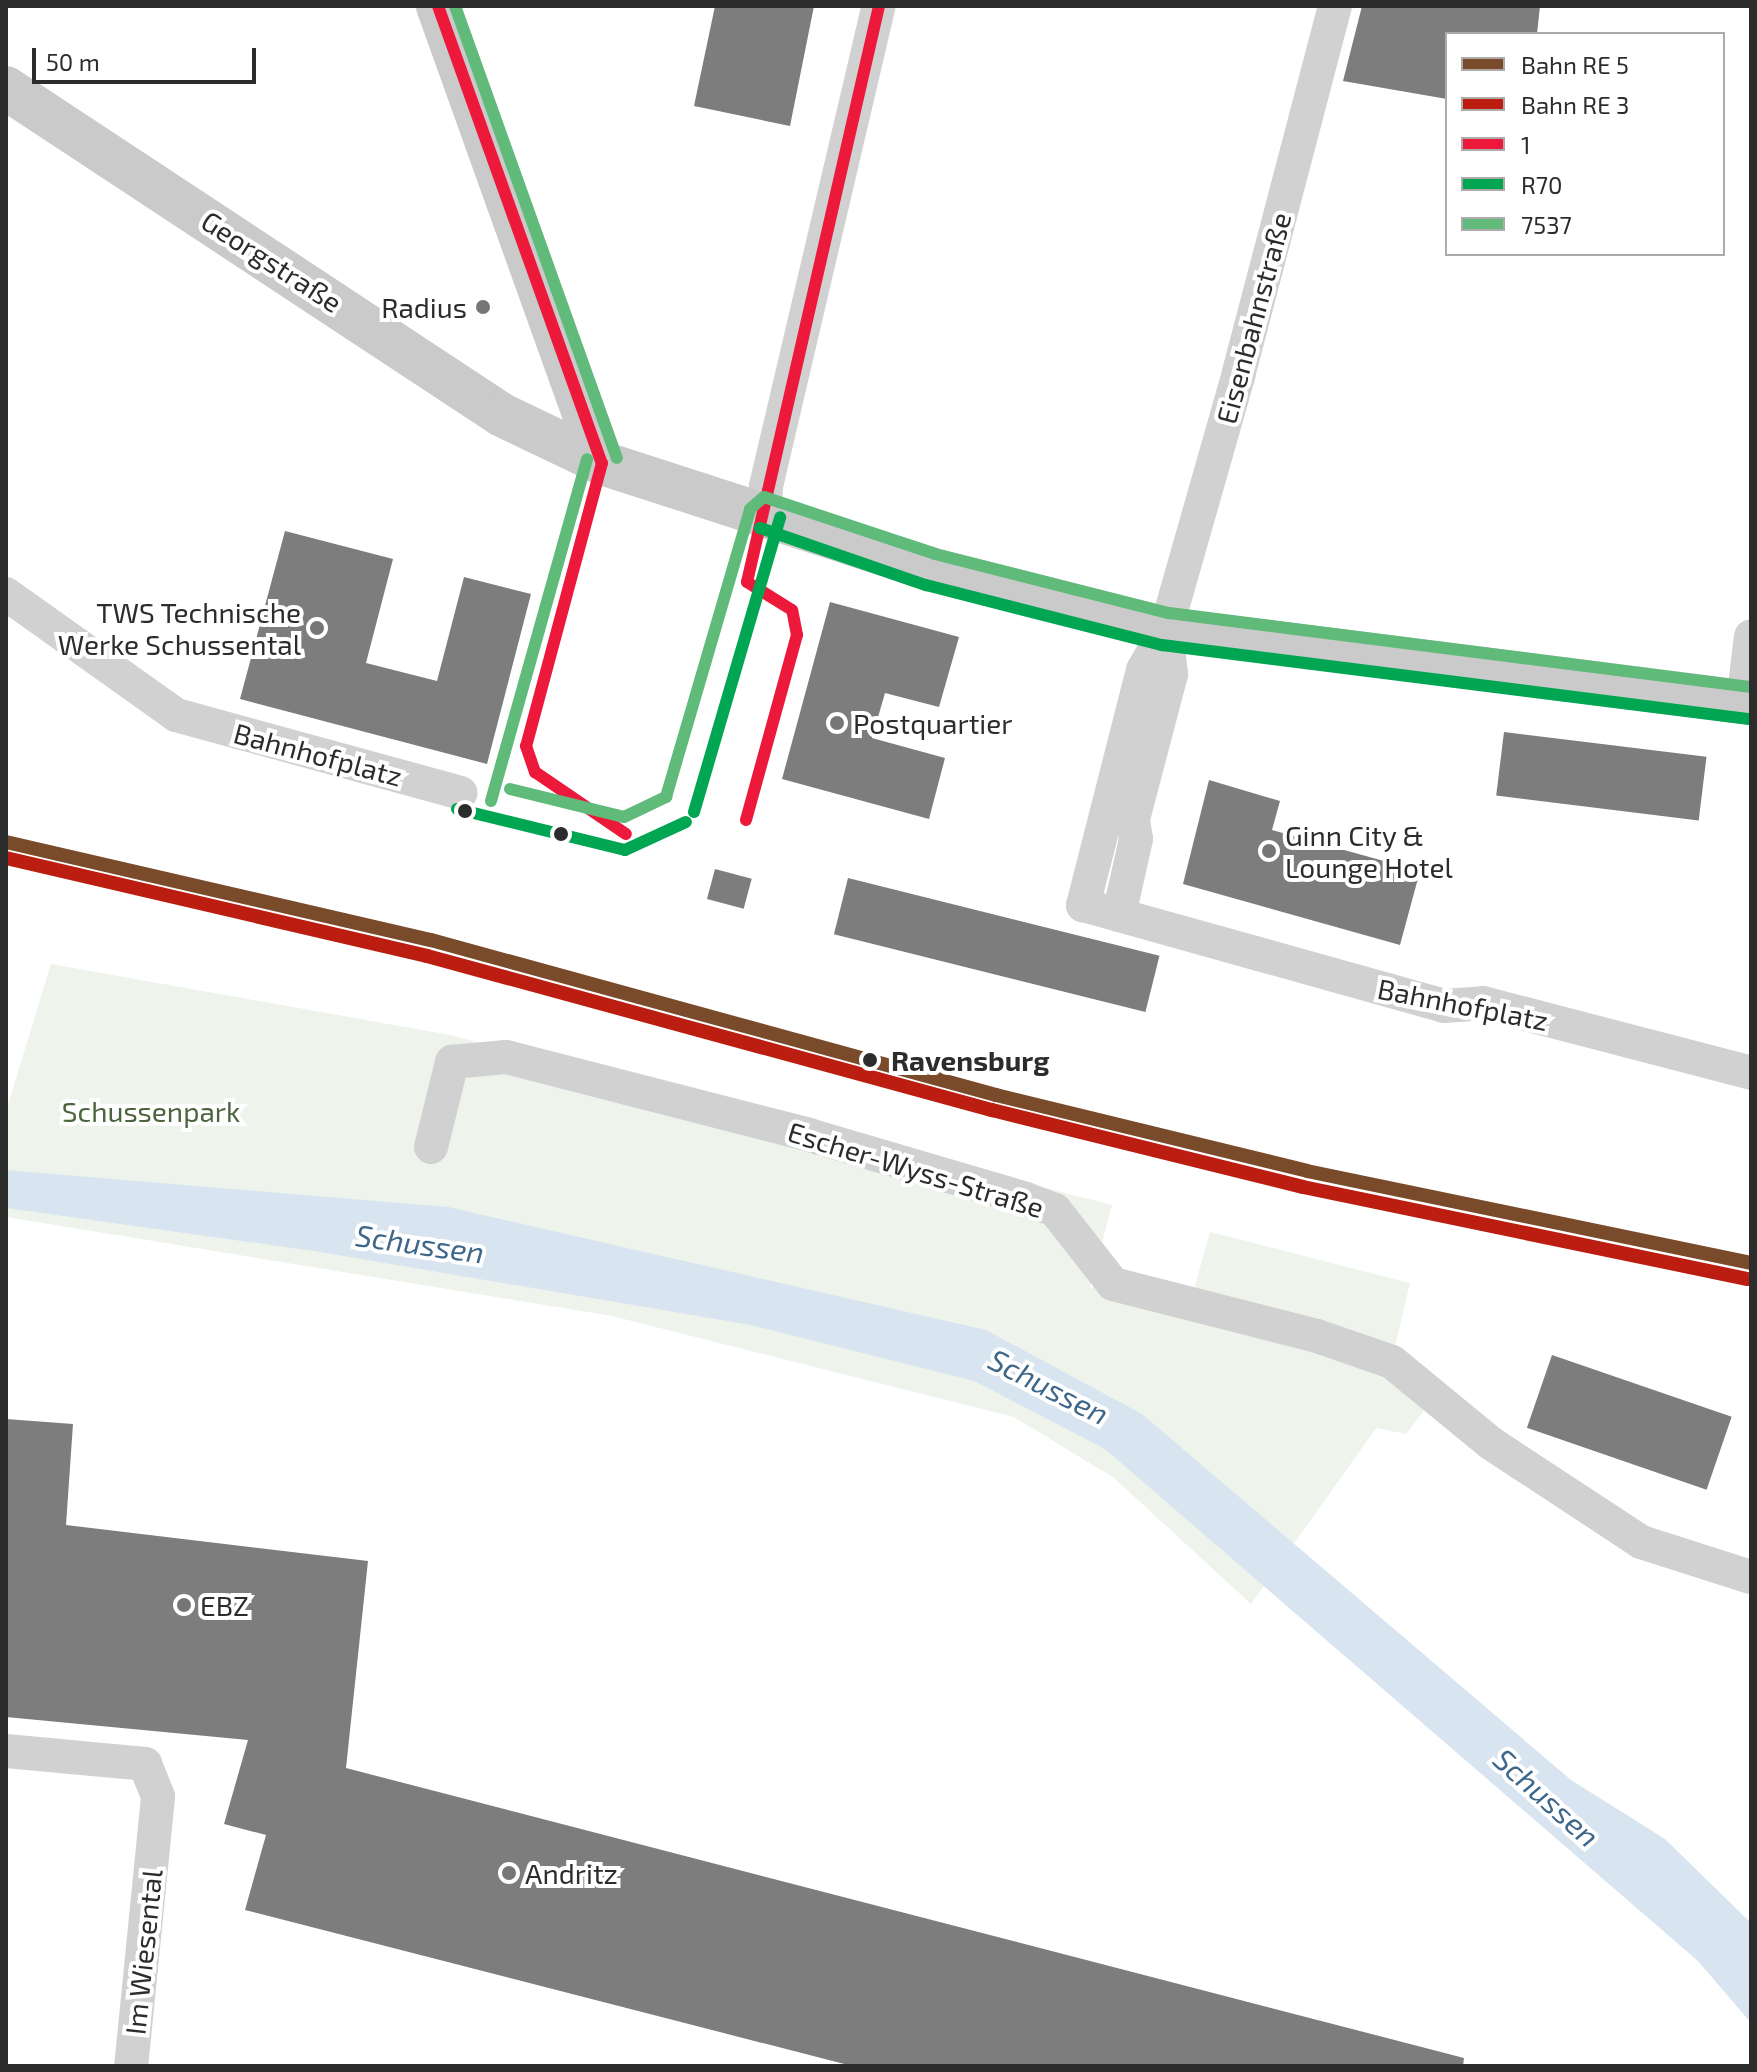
<!DOCTYPE html>
<meta charset="utf-8">
<style>
body{margin:0}
#map{position:relative;width:1757px;height:2072px;overflow:hidden;background:#fff;font-family:"Exo 2",sans-serif}
div>[style]{position:absolute}
.green>*{inset:0;background:#eef3eb}
.water>*{inset:0;background:#d8e4f0}
.building>*{inset:0;background:#7d7d7d;transform-origin:0 0}
.street>*{height:34px;margin:-17px;padding:0 17px;transform-origin:17px;border-radius:17px;background:#d1d1d1}
.secondary>*{height:44px;margin:-22px;padding:0 22px;transform-origin:22px;border-radius:22px;background:#cacaca}
.bus-1>*{height:12px;margin:-6px;padding:0 6px;transform-origin:6px;border-radius:6px;background:#ec193b}
.bus-2>*{height:12px;margin:-6px;padding:0 6px;transform-origin:6px;border-radius:6px;background:#00a651}
.bus-3>*{height:12px;margin:-6px;padding:0 6px;transform-origin:6px;border-radius:6px;background:#60bb7b}
.rail-1>*{height:14px;margin:-7px;padding:0 7px;transform-origin:7px;border-radius:7px;background:#7a4b2a}
.rail-2>*{height:14px;margin:-7px;padding:0 7px;transform-origin:7px;border-radius:7px;background:#bb1e10}
.dots>*{width:22px;height:22px;translate:-50% -50%;box-sizing:border-box;border:4px solid #fff;border-radius:50%}
span{translate:-50% -50%;white-space:nowrap;text-align:center;line-height:1.15;-webkit-text-stroke:8px #fff;paint-order:stroke}
.street-label{font-size:28px;color:#2c2c2c}
.poi-label{font-size:28px;color:#2c2c2c}
.right{translate:-100% -50%;text-align:right}
.left{translate:0 -50%;text-align:left}
.stop-label{font-size:28px;color:#2c2c2c;font-weight:700}
.park-label{font-size:28px;color:#4c653d}
.water-label{font-size:30px;color:#3f6789;font-style:italic}
.frame{position:absolute;inset:0;border:8px solid #2c2c2c;pointer-events:none}
.legend{position:absolute;left:1445px;top:32px;width:280px;height:224px;box-sizing:border-box;background:#fff;border:2px solid #ababab;margin:0;padding:10px 14px;list-style:none;font-size:24px;color:#2c2c2c}
.legend li{display:flex;align-items:center;gap:16px;height:40px}
.legend b{width:40px;border:2px solid #ababab}
.scale{position:absolute;left:32px;top:48px;width:224px;height:36px;box-sizing:border-box;border:4px solid #2c2c2c;border-top:0;padding-left:10px;font-size:24px;line-height:28px;white-space:nowrap;color:#2c2c2c;-webkit-text-stroke:6px #fff;paint-order:stroke}
</style>
<div id="map">
<div class="green">
<i style="clip-path:polygon(51px 964px,450px 1035px,1112px 1205px,1090px 1288px,1151px 1276px,1187px 1314px,1210px 1232px,1410px 1283px,1389px 1373px,1426px 1408px,1406px 1434px,1376px 1428px,1251px 1604px,1114px 1478px,1014px 1417px,612px 1316px,6px 1217px,6px 1111px)"></i>
</div>
<div class="water">
<i style="clip-path:polygon(6px 1170px,448px 1207px,986px 1330px,1142px 1414px,1571px 1780px,1665px 1839px,1751px 1923px,1751px 2023px,1698px 1961px,1105px 1449px,974px 1381px,751px 1325px,314px 1251px,6px 1208px)"></i>
</div>
<div class="building">
<i style="clip-path:polygon(715px 6px,814px 6px,790px 126px,694px 106px)"></i>
<i style="clip-path:polygon(1362px 6px,1540px 6px,1537px 34px,1447px 34px,1447px 99px,1343px 81px)"></i>
<i style="clip-path:polygon(285px 531px,393px 559px,366px 663px,437px 681px,464px 577px,531px 594px,487px 764px,240px 699px)"></i>
<i style="clip-path:polygon(830px 602px,959px 637px,939px 707px,885px 693px,872px 738px,945px 758px,929px 819px,782px 779px)"></i>
<i style="left:1504px;top:732px;width:204px;height:64px;rotate:7deg"></i>
<i style="clip-path:polygon(1209px 780px,1280px 801px,1272px 830px,1420px 871px,1400px 945px,1183px 884px)"></i>
<i style="left:715px;top:869px;width:38px;height:31px;rotate:15deg"></i>
<i style="left:848px;top:878px;width:321px;height:58px;rotate:14deg"></i>
<i style="left:1552px;top:1355px;width:190px;height:77px;rotate:19deg"></i>
<i style="clip-path:polygon(6px 1419px,73px 1424px,66px 1525px,368px 1561px,346px 1768px,1464px 2058px,1463px 2066px,852px 2066px,245px 1910px,266px 1835px,224px 1824px,248px 1740px,6px 1717px)"></i>
</div>
<div class="street">
<i style="left:1335px;top:6px;width:379px;rotate:104.7deg"></i>
<i style="left:1239px;top:373px;width:266px;rotate:105.9deg"></i>
<i style="left:1166px;top:629px;width:47px;rotate:119.3deg"></i>
<i style="left:1143px;top:670px;width:243px;rotate:104.3deg"></i>
<i style="left:1083px;top:905px;width:375px;rotate:15.6deg"></i>
<i style="left:1444px;top:1006px;width:39px;rotate:-4deg"></i>
<i style="left:1483px;top:1003px;width:277px;rotate:14.6deg"></i>
<i style="left:765px;top:513px;width:27px;rotate:-88deg"></i>
<i style="left:766px;top:486px;width:493px;rotate:-76.8deg"></i>
<i style="left:6px;top:594px;width:209px;rotate:35.4deg"></i>
<i style="left:176px;top:715px;width:295px;rotate:15.3deg"></i>
<i style="left:1743px;top:702px;width:66px;rotate:-83.1deg"></i>
<i style="left:1119px;top:915px;width:78px;rotate:-77.4deg"></i>
<i style="left:1136px;top:839px;width:20px;rotate:-99deg"></i>
<i style="left:1133px;top:819px;width:150px;rotate:-75.3deg"></i>
<i style="left:1171px;top:674px;width:45px;rotate:-96.3deg"></i>
<i style="left:431px;top:1147px;width:88px;rotate:-76.1deg"></i>
<i style="left:452px;top:1062px;width:54px;rotate:-5.3deg"></i>
<i style="left:506px;top:1057px;width:313px;rotate:14.4deg"></i>
<i style="left:809px;top:1135px;width:226px;rotate:16.4deg"></i>
<i style="left:1026px;top:1199px;width:31px;rotate:21deg"></i>
<i style="left:1055px;top:1210px;width:94px;rotate:51.9deg"></i>
<i style="left:1113px;top:1284px;width:211px;rotate:14.3deg"></i>
<i style="left:1317px;top:1336px;width:79px;rotate:19.1deg"></i>
<i style="left:1392px;top:1362px;width:129px;rotate:39.4deg"></i>
<i style="left:1492px;top:1444px;width:178px;rotate:33.3deg"></i>
<i style="left:1641px;top:1542px;width:115px;rotate:17.7deg"></i>
<i style="left:6px;top:1751px;width:140px;rotate:5.3deg"></i>
<i style="left:145px;top:1764px;width:35px;rotate:68deg"></i>
<i style="left:158px;top:1797px;width:270px;rotate:95.7deg"></i>
</div>
<div class="secondary">
<i style="left:438px;top:6px;width:486px;rotate:70.3deg"></i>
<i style="left:6px;top:88px;width:594px;rotate:33.4deg"></i>
<i style="left:502px;top:415px;width:111px;rotate:25.6deg"></i>
<i style="left:602px;top:463px;width:345px;rotate:17.9deg"></i>
<i style="left:930px;top:569px;width:244px;rotate:14.3deg"></i>
<i style="left:1166px;top:629px;width:590px;rotate:7.21deg"></i>
</div>
<div class="bus-1">
<i style="left:438px;top:6px;width:486px;rotate:70.3deg"></i>
<i style="left:602px;top:463px;width:293px;rotate:105deg"></i>
<i style="left:526px;top:746px;width:28px;rotate:71deg"></i>
<i style="left:535px;top:772px;width:110px;rotate:34.3deg"></i>
<i style="left:747px;top:582px;width:591px;rotate:-77.09deg"></i>
<i style="left:746px;top:820px;width:192px;rotate:-74.6deg"></i>
<i style="left:797px;top:635px;width:25px;rotate:-101deg"></i>
<i style="left:792px;top:610px;width:53px;rotate:-148.1deg"></i>
</div>
<div class="bus-2">
<i style="left:760px;top:528px;width:176px;rotate:19deg"></i>
<i style="left:926px;top:585px;width:244px;rotate:14.3deg"></i>
<i style="left:1162px;top:645px;width:592px;rotate:7.19deg"></i>
<i style="left:457px;top:809px;width:173px;rotate:13.7deg"></i>
<i style="left:625px;top:850px;width:67px;rotate:-24.7deg"></i>
<i style="left:694px;top:812px;width:307px;rotate:-73.7deg"></i>
</div>
<div class="bus-3">
<i style="left:455px;top:6px;width:480px;rotate:70.3deg"></i>
<i style="left:510px;top:789px;width:117px;rotate:13.8deg"></i>
<i style="left:624px;top:817px;width:47px;rotate:-25.5deg"></i>
<i style="left:666px;top:797px;width:300px;rotate:-73.7deg"></i>
<i style="left:750px;top:509px;width:18px;rotate:-41deg"></i>
<i style="left:764px;top:497px;width:180px;rotate:18.4deg"></i>
<i style="left:935px;top:554px;width:241px;rotate:14.2deg"></i>
<i style="left:1169px;top:613px;width:587px;rotate:7.25deg"></i>
<i style="left:491px;top:801px;width:355px;rotate:-74.3deg"></i>
</div>
<div class="rail-1">
<i style="left:6px;top:842px;width:436px;rotate:13deg"></i>
<i style="left:431px;top:940px;width:586px;rotate:15.34deg"></i>
<i style="left:996px;top:1095px;width:320px;rotate:13.7deg"></i>
<i style="left:1307px;top:1171px;width:453px;rotate:11.7deg"></i>
</div>
<div class="rail-2">
<i style="left:6px;top:858px;width:432px;rotate:13.1deg"></i>
<i style="left:427px;top:956px;width:586px;rotate:15.25deg"></i>
<i style="left:992px;top:1110px;width:320px;rotate:13.9deg"></i>
<i style="left:1303px;top:1187px;width:454px;rotate:11.7deg"></i>
</div>
<div class="dots">
<i style="left:483px;top:307px;background:#767676"></i>
<i style="left:317px;top:628px;background:#767676"></i>
<i style="left:837px;top:723px;background:#767676"></i>
<i style="left:465px;top:811px;background:#2c2c2c"></i>
<i style="left:561px;top:834px;background:#2c2c2c"></i>
<i style="left:1269px;top:851px;background:#767676"></i>
<i style="left:870px;top:1060px;background:#2c2c2c"></i>
<i style="left:184px;top:1605px;background:#767676"></i>
<i style="left:509px;top:1873px;background:#767676"></i>
</div>
<div class="street-label">
<span style="left:272px;top:261px;rotate:33deg">Georgstraße</span>
<span style="left:1253px;top:318px;rotate:-75deg">Eisenbahnstraße</span>
<span style="left:318px;top:754px;rotate:15deg">Bahnhofplatz</span>
<span style="left:1463px;top:1004px;rotate:11deg">Bahnhofplatz</span>
<span style="left:916px;top:1169px;rotate:17deg">Escher-Wyss-Straße</span>
<span style="left:143px;top:1952px;rotate:-84deg">Im Wiesental</span>
</div>
<div class="poi-label">
<span class="right" style="left:467px;top:307px">Radius</span>
<span class="right" style="left:301px;top:628px">TWS Technische<br>Werke Schussental</span>
<span class="left" style="left:853px;top:723px">Postquartier</span>
<span class="left" style="left:1285px;top:851px">Ginn City &amp;<br>Lounge Hotel</span>
<span class="left" style="left:200px;top:1605px">EBZ</span>
<span class="left" style="left:525px;top:1873px">Andritz</span>
</div>
<div class="stop-label">
<span class="left" style="left:891px;top:1060px">Ravensburg</span>
</div>
<div class="park-label">
<span style="left:151px;top:1111px">Schussenpark</span>
</div>
<div class="water-label">
<span style="left:420px;top:1243px;rotate:8deg">Schussen</span>
<span style="left:1049px;top:1386px;rotate:27deg">Schussen</span>
<span style="left:1547px;top:1797px;rotate:42deg">Schussen</span>
</div>
<div class="frame"></div>
<ul class="legend">
<li><b style="height:10px;background:#7a4b2a"></b>Bahn RE 5</li>
<li><b style="height:10px;background:#bb1e10"></b>Bahn RE 3</li>
<li><b style="height:10px;background:#ec193b"></b>1</li>
<li><b style="height:10px;background:#00a651"></b>R70</li>
<li><b style="height:10px;background:#60bb7b"></b>7537</li>
</ul>
<div class="scale">50 m</div>
</div>
